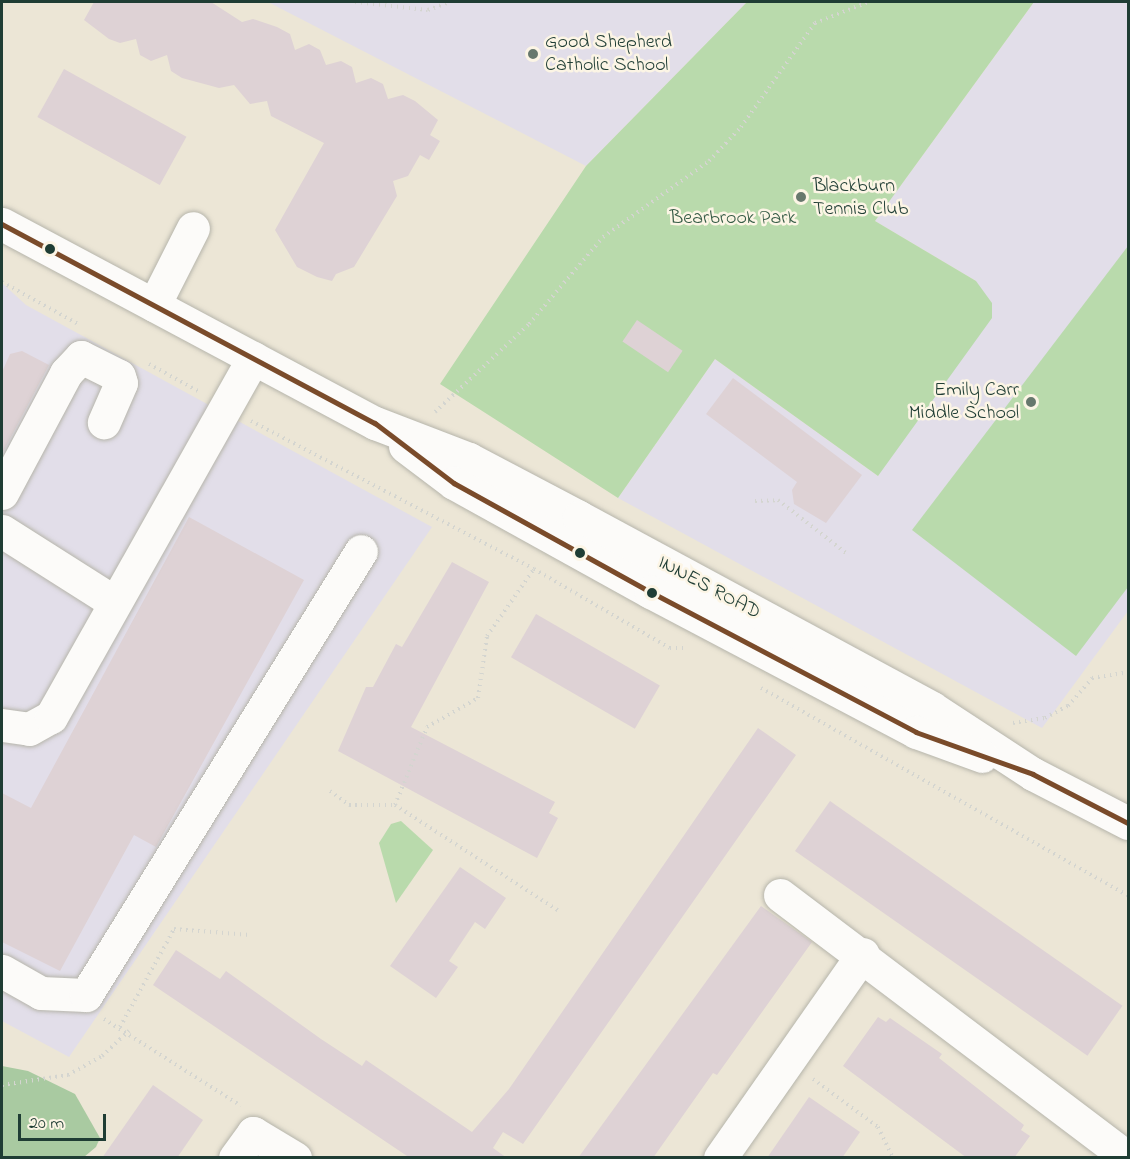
<!DOCTYPE html>
<style>
body{margin:0}
#map{position:relative;width:1130px;height:1159px;overflow:hidden;background:#ece6d6;font-family:"Indie Flower",sans-serif}
div>[style]{position:absolute}
.built>*{inset:0;background:#e2dee9}
.green>*{inset:0;background:#b9daac}
.forest>*{inset:0;background:#a9caa1}
.building>*{inset:0;background:#ded2d5;transform-origin:0 0}
.path>*{height:4px;margin-top:-2px;transform-origin:0;background:repeating-linear-gradient(90deg,#d4d5d0 0 1.5px,transparent 0 6px)}
.roads{filter:drop-shadow(0 0 2px #b6b5ab) drop-shadow(0 0 2px #b6b5ab)}
.minor>*{height:33px;margin:-16.5px;padding:0 16.5px;transform-origin:16.5px;border-radius:16.5px;background:#fcfbf9}
.bus-1>*{height:4.5px;margin:-2.25px;padding:0 2.25px;transform-origin:2.25px;border-radius:2.25px;background:#7a4b2a}
.dots>*{width:16px;height:16px;translate:-50% -50%;box-sizing:border-box;border:3px solid #fcf5e5;border-radius:50%}
span{translate:-50% -50%;white-space:nowrap;text-align:center;line-height:1.15;-webkit-text-stroke:5px #fcf5e5;paint-order:stroke}
.poi-label{font-size:20px;color:#1f3d34}
.left{translate:0 -50%;text-align:left}
.right{translate:-100% -50%;text-align:right}
.park-label{font-size:20px;color:#355b45}
.street-label{font-size:20px;color:#1f3d34}
.frame{position:absolute;inset:0;border:3px solid #1f3d34;pointer-events:none}
.scale{position:absolute;left:18px;top:1114px;width:88px;height:27px;box-sizing:border-box;border:3px solid #1f3d34;border-top:0;padding-left:8px;font-size:18px;line-height:21px;white-space:nowrap;color:#1f3d34;-webkit-text-stroke:4px #fcf5e5;paint-order:stroke}
</style>
<div id="map">
<div class="built">
<i style="clip-path:polygon(268px 2px,747px 2px,586px 166px)"></i>
<i style="clip-path:polygon(1034px 2px,1128px 2px,1128px 611px,1042px 728px,618px 498px,715px 359px,878px 476px,976px 281px,875px 221px)"></i>
<i style="clip-path:polygon(2px 283px,26px 305px,432px 527px,69px 1057px,2px 1021px)"></i>
</div>
<div class="green">
<i style="clip-path:polygon(747px 2px,1034px 2px,875px 221px,976px 281px,992px 303px,992px 318px,878px 476px,715px 359px,618px 498px,440px 384px,586px 166px)"></i>
<i style="clip-path:polygon(1128px 246px,1128px 587px,1076px 656px,912px 530px)"></i>
<i style="clip-path:polygon(401px 821px,433px 850px,396px 903px,379px 843px,391px 824px)"></i>
</div>
<div class="forest">
<i style="clip-path:polygon(2px 1066px,28px 1071px,75px 1094px,100px 1138px,96px 1147px,84px 1157px,2px 1157px)"></i>
</div>
<div class="building">
<i style="clip-path:polygon(94px 2px,211px 2px,242px 22px,253px 19px,277px 27px,290px 34px,295px 50px,309px 44px,320px 50px,326px 65px,341px 61px,352px 67px,356px 83px,371px 78px,383px 84px,388px 99px,403px 95px,415px 101px,438px 120px,430px 135px,440px 141px,429px 160px,420px 155px,408px 176px,393px 181px,397px 196px,354px 267px,336px 274px,332px 281px,317px 277px,297px 267px,275px 230px,324px 143px,271px 116px,267px 101px,250px 104px,234px 85px,219px 88px,182px 78px,171px 71px,167px 55px,151px 61px,140px 55px,136px 39px,120px 43px,109px 39px,84px 20px)"></i>
<i style="left:64px;top:69px;width:140px;height:55px;rotate:29deg"></i>
<i style="left:637px;top:320px;width:55px;height:26px;rotate:34deg"></i>
<i style="clip-path:polygon(22px 351px,49px 365px,2px 454px,2px 372px,10px 354px)"></i>
<i style="clip-path:polygon(733px 378px,862px 475px,826px 523px,794px 504px,792px 490px,797px 482px,706px 414px)"></i>
<i style="clip-path:polygon(189px 517px,304px 580px,156px 847px,134px 835px,60px 971px,2px 942px,2px 793px,31px 808px)"></i>
<i style="clip-path:polygon(452px 562px,489px 582px,411px 727px,555px 802px,549px 813px,558px 818px,537px 858px,338px 751px,366px 687px,373px 687px,396px 644px,402px 647px)"></i>
<i style="left:536px;top:614px;width:143px;height:50px;rotate:30deg"></i>
<i style="clip-path:polygon(758px 728px,796px 755px,523px 1144px,503px 1132px,493px 1148px,507px 1158px,410px 1158px,153px 985px,176px 950px,220px 979px,226px 971px,321px 1039px,362px 1066px,366px 1060px,472px 1132px,509px 1089px)"></i>
<i style="left:830px;top:801px;width:357px;height:61px;rotate:35deg"></i>
<i style="clip-path:polygon(460px 867px,506px 898px,485px 929px,475px 922px,449px 961px,458px 967px,436px 998px,390px 966px)"></i>
<i style="clip-path:polygon(761px 906px,812px 942px,717px 1075px,713px 1073px,653px 1158px,578px 1158px)"></i>
<i style="clip-path:polygon(878px 1017px,886px 1022px,890px 1018px,942px 1054px,939px 1058px,1024px 1125px,1021px 1130px,1030px 1136px,1014px 1158px,967px 1158px,843px 1066px)"></i>
<i style="clip-path:polygon(153px 1085px,203px 1120px,177px 1158px,102px 1158px)"></i>
<i style="clip-path:polygon(809px 1097px,860px 1132px,842px 1158px,767px 1158px)"></i>
</div>
<div class="path">
<i style="left:355px;top:2px;width:73px;rotate:6.3deg"></i>
<i style="left:428px;top:10px;width:23px;rotate:-20deg"></i>
<i style="left:2px;top:282px;width:89px;rotate:28.9deg"></i>
<i style="left:149px;top:364px;width:58px;rotate:28.8deg"></i>
<i style="left:435px;top:412px;width:129px;rotate:-43.1deg"></i>
<i style="left:529px;top:324px;width:114px;rotate:-49.6deg"></i>
<i style="left:603px;top:237px;width:130px;rotate:-35.6deg"></i>
<i style="left:709px;top:161px;width:47px;rotate:-46.7deg"></i>
<i style="left:741px;top:127px;width:128px;rotate:-54.6deg"></i>
<i style="left:815px;top:23px;width:57px;rotate:-21.6deg"></i>
<i style="left:251px;top:421px;width:319px;rotate:27.6deg"></i>
<i style="left:534px;top:569px;width:157px;rotate:30.2deg"></i>
<i style="left:670px;top:648px;width:17px"></i>
<i style="left:755px;top:501px;width:23px;rotate:-2deg"></i>
<i style="left:778px;top:500px;width:86px;rotate:37.9deg"></i>
<i style="left:761px;top:688px;width:422px;rotate:29.5deg"></i>
<i style="left:1013px;top:723px;width:32px;rotate:-9deg"></i>
<i style="left:1045px;top:718px;width:26px;rotate:-28deg"></i>
<i style="left:1068px;top:706px;width:37px;rotate:-49deg"></i>
<i style="left:1092px;top:678px;width:36px;rotate:-9deg"></i>
<i style="left:330px;top:791px;width:24px;rotate:36deg"></i>
<i style="left:349px;top:805px;width:46px"></i>
<i style="left:395px;top:805px;width:195px;rotate:32.9deg"></i>
<i style="left:395px;top:805px;width:84px;rotate:-67.7deg"></i>
<i style="left:427px;top:727px;width:59px;rotate:-29.6deg"></i>
<i style="left:478px;top:698px;width:63px;rotate:-81.7deg"></i>
<i style="left:487px;top:636px;width:82px;rotate:-55deg"></i>
<i style="left:104px;top:1019px;width:162px;rotate:32.4deg"></i>
<i style="left:120px;top:1027px;width:112px;rotate:-61.1deg"></i>
<i style="left:174px;top:929px;width:76px;rotate:4.5deg"></i>
<i style="left:813px;top:1079px;width:81px;rotate:36.4deg"></i>
<i style="left:878px;top:1127px;width:34px;rotate:64deg"></i>
<i style="left:2px;top:1085px;width:67px;rotate:-8.6deg"></i>
<i style="left:68px;top:1075px;width:39px;rotate:-29deg"></i>
<i style="left:102px;top:1056px;width:37px;rotate:-43deg"></i>
</div>
<div class="roads">
<div class="minor">
<i style="left:2px;top:224px;width:423px;rotate:28.1deg"></i>
<i style="left:375px;top:423px;width:101px;rotate:21deg"></i>
<i style="left:469px;top:459px;width:124px;rotate:27.8deg"></i>
<i style="left:579px;top:517px;width:401px;rotate:28.4deg"></i>
<i style="left:932px;top:708px;width:121px;rotate:33.2deg"></i>
<i style="left:1033px;top:774px;width:107px;rotate:27.3deg"></i>
<i style="left:154px;top:305px;width:86px;rotate:-63.1deg"></i>
<i style="left:405px;top:446px;width:61px;rotate:37.1deg"></i>
<i style="left:454px;top:483px;width:225px;rotate:29deg"></i>
<i style="left:651px;top:592px;width:300px;rotate:27.8deg"></i>
<i style="left:916px;top:732px;width:70px;rotate:20deg"></i>
<i style="left:2px;top:493px;width:136px;rotate:-61.9deg"></i>
<i style="left:66px;top:373px;width:22px;rotate:-47deg"></i>
<i style="left:81px;top:357px;width:42px;rotate:26.6deg"></i>
<i style="left:119px;top:376px;width:7px;rotate:74deg"></i>
<i style="left:121px;top:383px;width:43px;rotate:113.6deg"></i>
<i style="left:2px;top:531px;width:133px;rotate:32.4deg"></i>
<i style="left:2px;top:725px;width:27px;rotate:8deg"></i>
<i style="left:29px;top:729px;width:25px;rotate:-29deg"></i>
<i style="left:51px;top:717px;width:412px;rotate:-60.6deg"></i>
<i style="left:780px;top:895px;width:421px;rotate:37.1deg"></i>
<i style="left:2px;top:971px;width:45px;rotate:29.4deg"></i>
<i style="left:41px;top:993px;width:45px;rotate:2.5deg"></i>
<i style="left:86px;top:995px;width:522px;rotate:-58.23deg"></i>
<i style="left:235px;top:1158px;width:31px;rotate:-54deg"></i>
<i style="left:253px;top:1133px;width:49px;rotate:30.8deg"></i>
<i style="left:720px;top:1158px;width:249px;rotate:-55deg"></i>
</div>
</div>
<div class="bus-1">
<i style="left:2px;top:224px;width:423px;rotate:28.1deg"></i>
<i style="left:375px;top:423px;width:99px;rotate:37.2deg"></i>
<i style="left:454px;top:483px;width:225px;rotate:29deg"></i>
<i style="left:651px;top:592px;width:300px;rotate:27.8deg"></i>
<i style="left:916px;top:732px;width:124px;rotate:19.7deg"></i>
<i style="left:1033px;top:774px;width:107px;rotate:27.3deg"></i>
</div>
<div class="dots">
<i style="left:533px;top:54px;background:#67786d"></i>
<i style="left:801px;top:197px;background:#67786d"></i>
<i style="left:50px;top:249px;background:#1f3d34"></i>
<i style="left:1031px;top:402px;background:#67786d"></i>
<i style="left:580px;top:553px;background:#1f3d34"></i>
<i style="left:652px;top:593px;background:#1f3d34"></i>
</div>
<div class="poi-label">
<span class="left" style="left:545px;top:54px">Good Shepherd<br>Catholic School</span>
<span class="left" style="left:813px;top:198px">Blackburn<br>Tennis Club</span>
<span class="right" style="left:1019px;top:402px">Emily Carr<br>Middle School</span>
</div>
<div class="park-label">
<span style="left:733px;top:218px">Bearbrook Park</span>
</div>
<div class="street-label">
<span style="left:709px;top:588px;rotate:28deg">INNES ROAD</span>
</div>
<div class="frame"></div>
<div class="scale">20 m</div>
</div>
